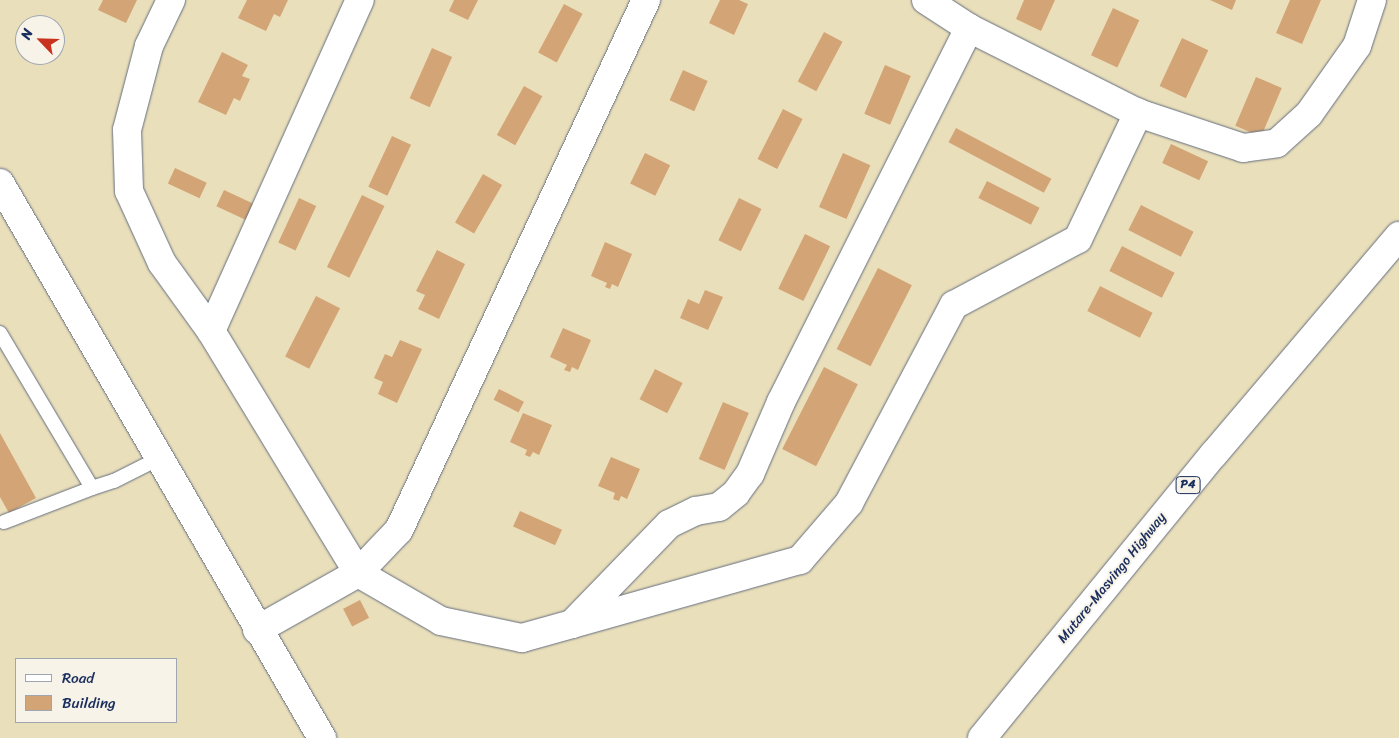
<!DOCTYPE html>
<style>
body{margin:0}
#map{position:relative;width:1399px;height:738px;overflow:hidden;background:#eadfbb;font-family:Sriracha,sans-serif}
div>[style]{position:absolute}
.building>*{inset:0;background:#d3a576;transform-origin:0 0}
.roads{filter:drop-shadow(0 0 1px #636d7f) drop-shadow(0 0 1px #636d7f)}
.service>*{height:14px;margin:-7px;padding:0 7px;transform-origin:7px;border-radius:7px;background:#fff}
.minor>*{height:28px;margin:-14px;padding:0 14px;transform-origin:14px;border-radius:14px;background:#fff}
.tertiary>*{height:28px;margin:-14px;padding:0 14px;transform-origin:14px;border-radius:14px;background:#fff}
.trunk>*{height:28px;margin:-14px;padding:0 14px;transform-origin:14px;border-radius:14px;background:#fff}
span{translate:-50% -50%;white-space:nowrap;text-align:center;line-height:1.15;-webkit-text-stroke:4px #f7f3e8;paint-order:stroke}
.shield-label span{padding:1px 4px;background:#f7f3e8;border:1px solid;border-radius:4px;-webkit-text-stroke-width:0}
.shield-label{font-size:12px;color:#1b2f5e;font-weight:700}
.street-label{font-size:14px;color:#1b2f5e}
.legend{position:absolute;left:15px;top:658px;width:162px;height:65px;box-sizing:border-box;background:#f7f3e8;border:1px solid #9fa5b1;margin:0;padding:6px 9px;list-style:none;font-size:15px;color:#1b2f5e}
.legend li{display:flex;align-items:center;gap:10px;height:25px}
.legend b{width:25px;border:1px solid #9fa5b1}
.north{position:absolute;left:15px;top:15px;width:50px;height:50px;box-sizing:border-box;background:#f7f3e8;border:1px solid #9fa5b1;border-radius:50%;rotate:294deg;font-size:14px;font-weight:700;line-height:20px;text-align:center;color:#1b2f5e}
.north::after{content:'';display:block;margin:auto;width:18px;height:22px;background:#c8321e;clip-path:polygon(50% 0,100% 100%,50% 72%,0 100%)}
</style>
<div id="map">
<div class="building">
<i style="clip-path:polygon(103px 0,137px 0,126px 23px,98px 10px)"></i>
<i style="clip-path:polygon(247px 0,288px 0,280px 17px,274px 14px,266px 31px,238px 18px)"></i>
<i style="clip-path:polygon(454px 0,478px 0,468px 20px,449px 11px)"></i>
<i style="clip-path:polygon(720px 0,739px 0,748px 4px,734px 35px,709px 23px)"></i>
<i style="clip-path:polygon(1024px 0,1055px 0,1041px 31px,1016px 19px)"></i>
<i style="clip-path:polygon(1210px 0,1236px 0,1232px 10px)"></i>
<i style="clip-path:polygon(1290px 0,1321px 0,1302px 44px,1276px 33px)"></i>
<i style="left:564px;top:4px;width:21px;height:55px;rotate:28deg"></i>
<i style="left:1113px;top:8px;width:29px;height:52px;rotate:25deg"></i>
<i style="left:824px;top:32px;width:21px;height:56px;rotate:28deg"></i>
<i style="left:1182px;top:38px;width:29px;height:53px;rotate:25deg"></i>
<i style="left:432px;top:48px;width:22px;height:55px;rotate:24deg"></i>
<i style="clip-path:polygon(222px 52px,248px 65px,242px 76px,250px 79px,240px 101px,234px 98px,226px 115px,198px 102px)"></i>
<i style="left:885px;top:65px;width:28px;height:53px;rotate:23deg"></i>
<i style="left:683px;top:70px;width:27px;height:33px;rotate:24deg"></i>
<i style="left:1256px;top:77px;width:28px;height:53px;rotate:23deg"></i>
<i style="left:524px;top:86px;width:21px;height:56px;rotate:29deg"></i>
<i style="left:783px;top:109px;width:22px;height:56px;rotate:27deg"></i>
<i style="left:956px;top:128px;width:108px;height:16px;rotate:28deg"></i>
<i style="left:392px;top:136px;width:21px;height:56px;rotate:25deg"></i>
<i style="left:1171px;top:144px;width:41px;height:21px;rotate:25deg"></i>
<i style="left:645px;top:153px;width:28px;height:34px;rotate:26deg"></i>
<i style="left:843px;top:153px;width:30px;height:59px;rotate:24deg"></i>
<i style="left:175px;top:168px;width:35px;height:17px;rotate:25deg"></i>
<i style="left:483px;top:174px;width:22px;height:56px;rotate:30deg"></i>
<i style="left:987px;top:181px;width:59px;height:19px;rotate:27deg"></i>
<i style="left:224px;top:190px;width:35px;height:18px;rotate:25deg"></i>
<i style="left:362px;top:195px;width:25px;height:80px;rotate:26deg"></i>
<i style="left:299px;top:198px;width:19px;height:49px;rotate:25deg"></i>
<i style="left:739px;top:198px;width:25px;height:47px;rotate:26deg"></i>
<i style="left:1141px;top:205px;width:59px;height:28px;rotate:27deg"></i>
<i style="left:805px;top:234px;width:28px;height:61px;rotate:26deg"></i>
<i style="clip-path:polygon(605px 242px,632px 254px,618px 287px,612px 284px,610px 289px,605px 287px,607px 283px,591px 276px)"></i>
<i style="left:1122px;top:246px;width:59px;height:28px;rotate:27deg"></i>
<i style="clip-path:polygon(437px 250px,465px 264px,439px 319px,418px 309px,425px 295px,416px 291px)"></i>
<i style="left:878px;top:268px;width:38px;height:91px;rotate:27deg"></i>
<i style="left:1100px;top:286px;width:59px;height:28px;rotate:27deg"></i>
<i style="clip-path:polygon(705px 290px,723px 297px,708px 330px,680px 318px,688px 299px,699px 304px)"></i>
<i style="left:316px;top:296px;width:27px;height:68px;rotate:27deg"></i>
<i style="clip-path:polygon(563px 328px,591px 340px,578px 370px,572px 367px,570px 372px,564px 370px,567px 365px,550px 357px)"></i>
<i style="clip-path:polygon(400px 340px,422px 349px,397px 403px,378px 394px,383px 382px,374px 378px,385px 354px,392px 357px)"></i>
<i style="left:824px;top:367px;width:38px;height:92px;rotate:27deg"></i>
<i style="left:655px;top:369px;width:31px;height:34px;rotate:27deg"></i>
<i style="left:499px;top:389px;width:28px;height:12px;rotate:27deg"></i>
<i style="left:723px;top:402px;width:28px;height:62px;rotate:23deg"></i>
<i style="clip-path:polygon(523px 413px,552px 425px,539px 455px,533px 452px,530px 457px,525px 455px,527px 450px,510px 442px)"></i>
<i style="clip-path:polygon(0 433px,36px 498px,9px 513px,0 497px)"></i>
<i style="clip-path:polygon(611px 457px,640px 469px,627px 499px,621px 496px,619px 501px,613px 499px,615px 493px,598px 486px)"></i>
<i style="left:520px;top:511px;width:46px;height:17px;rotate:24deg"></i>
<i style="left:360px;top:600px;width:20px;height:19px;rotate:63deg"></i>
</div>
<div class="roads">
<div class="service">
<i style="left:0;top:333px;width:180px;rotate:59.3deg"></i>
<i style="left:92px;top:488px;width:23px;rotate:-18deg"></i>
<i style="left:114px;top:481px;width:49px;rotate:-26.6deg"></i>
<i style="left:4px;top:522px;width:94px;rotate:-21.1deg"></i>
</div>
<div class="minor">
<i style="left:171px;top:0;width:51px;rotate:115.6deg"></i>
<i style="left:149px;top:46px;width:87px;rotate:104.7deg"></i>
<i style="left:127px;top:130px;width:61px;rotate:88.1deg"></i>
<i style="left:129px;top:191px;width:79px;rotate:65.4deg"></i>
<i style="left:162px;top:263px;width:84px;rotate:54.2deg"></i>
<i style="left:211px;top:331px;width:283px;rotate:58.7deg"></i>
<i style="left:358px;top:573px;width:96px;rotate:30deg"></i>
<i style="left:441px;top:621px;width:83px;rotate:11.9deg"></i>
<i style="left:522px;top:638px;width:52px;rotate:-15.6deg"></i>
<i style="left:572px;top:624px;width:139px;rotate:-45.9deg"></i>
<i style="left:669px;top:524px;width:30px;rotate:-26deg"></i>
<i style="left:696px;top:511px;width:23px;rotate:-10deg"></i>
<i style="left:719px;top:507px;width:22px;rotate:-39deg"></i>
<i style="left:736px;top:493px;width:24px;rotate:-54deg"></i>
<i style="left:750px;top:474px;width:78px;rotate:-66.7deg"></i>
<i style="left:781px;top:402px;width:419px;rotate:-63.3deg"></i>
<i style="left:926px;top:0;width:51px;rotate:33.1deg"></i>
<i style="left:969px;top:28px;width:189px;rotate:26.7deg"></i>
<i style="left:1138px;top:113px;width:111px;rotate:18.4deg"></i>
<i style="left:1243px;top:148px;width:34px;rotate:-8deg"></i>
<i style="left:1277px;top:143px;width:43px;rotate:-42.2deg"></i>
<i style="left:1309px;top:114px;width:83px;rotate:-54.8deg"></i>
<i style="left:1357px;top:46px;width:48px;rotate:-71.9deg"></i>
<i style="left:211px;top:331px;width:363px;rotate:-65.8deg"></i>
<i style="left:572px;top:624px;width:237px;rotate:-15.7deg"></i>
<i style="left:800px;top:560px;width:75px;rotate:-49.3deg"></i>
<i style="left:849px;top:503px;width:224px;rotate:-62.1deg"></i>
<i style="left:954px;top:305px;width:140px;rotate:-28deg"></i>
<i style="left:1078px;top:239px;width:140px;rotate:-64.5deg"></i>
<i style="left:257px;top:630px;width:116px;rotate:-29.4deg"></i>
<i style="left:358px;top:573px;width:59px;rotate:-46.4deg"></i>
<i style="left:399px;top:530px;width:585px;rotate:-65.01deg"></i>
</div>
<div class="tertiary">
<i style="left:0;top:183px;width:642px;rotate:59.88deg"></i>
</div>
<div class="trunk">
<i style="left:982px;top:738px;width:367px;rotate:-50.8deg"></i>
<i style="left:1214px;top:454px;width:286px;rotate:-49.7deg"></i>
</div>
</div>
<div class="shield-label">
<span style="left:1188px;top:485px">P4</span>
</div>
<div class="street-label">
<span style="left:1112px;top:578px;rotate:-51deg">Mutare-Masvingo Highway</span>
</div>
<ul class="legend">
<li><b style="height:6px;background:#fff"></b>Road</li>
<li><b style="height:14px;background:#d3a576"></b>Building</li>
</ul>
<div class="north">N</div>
</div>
